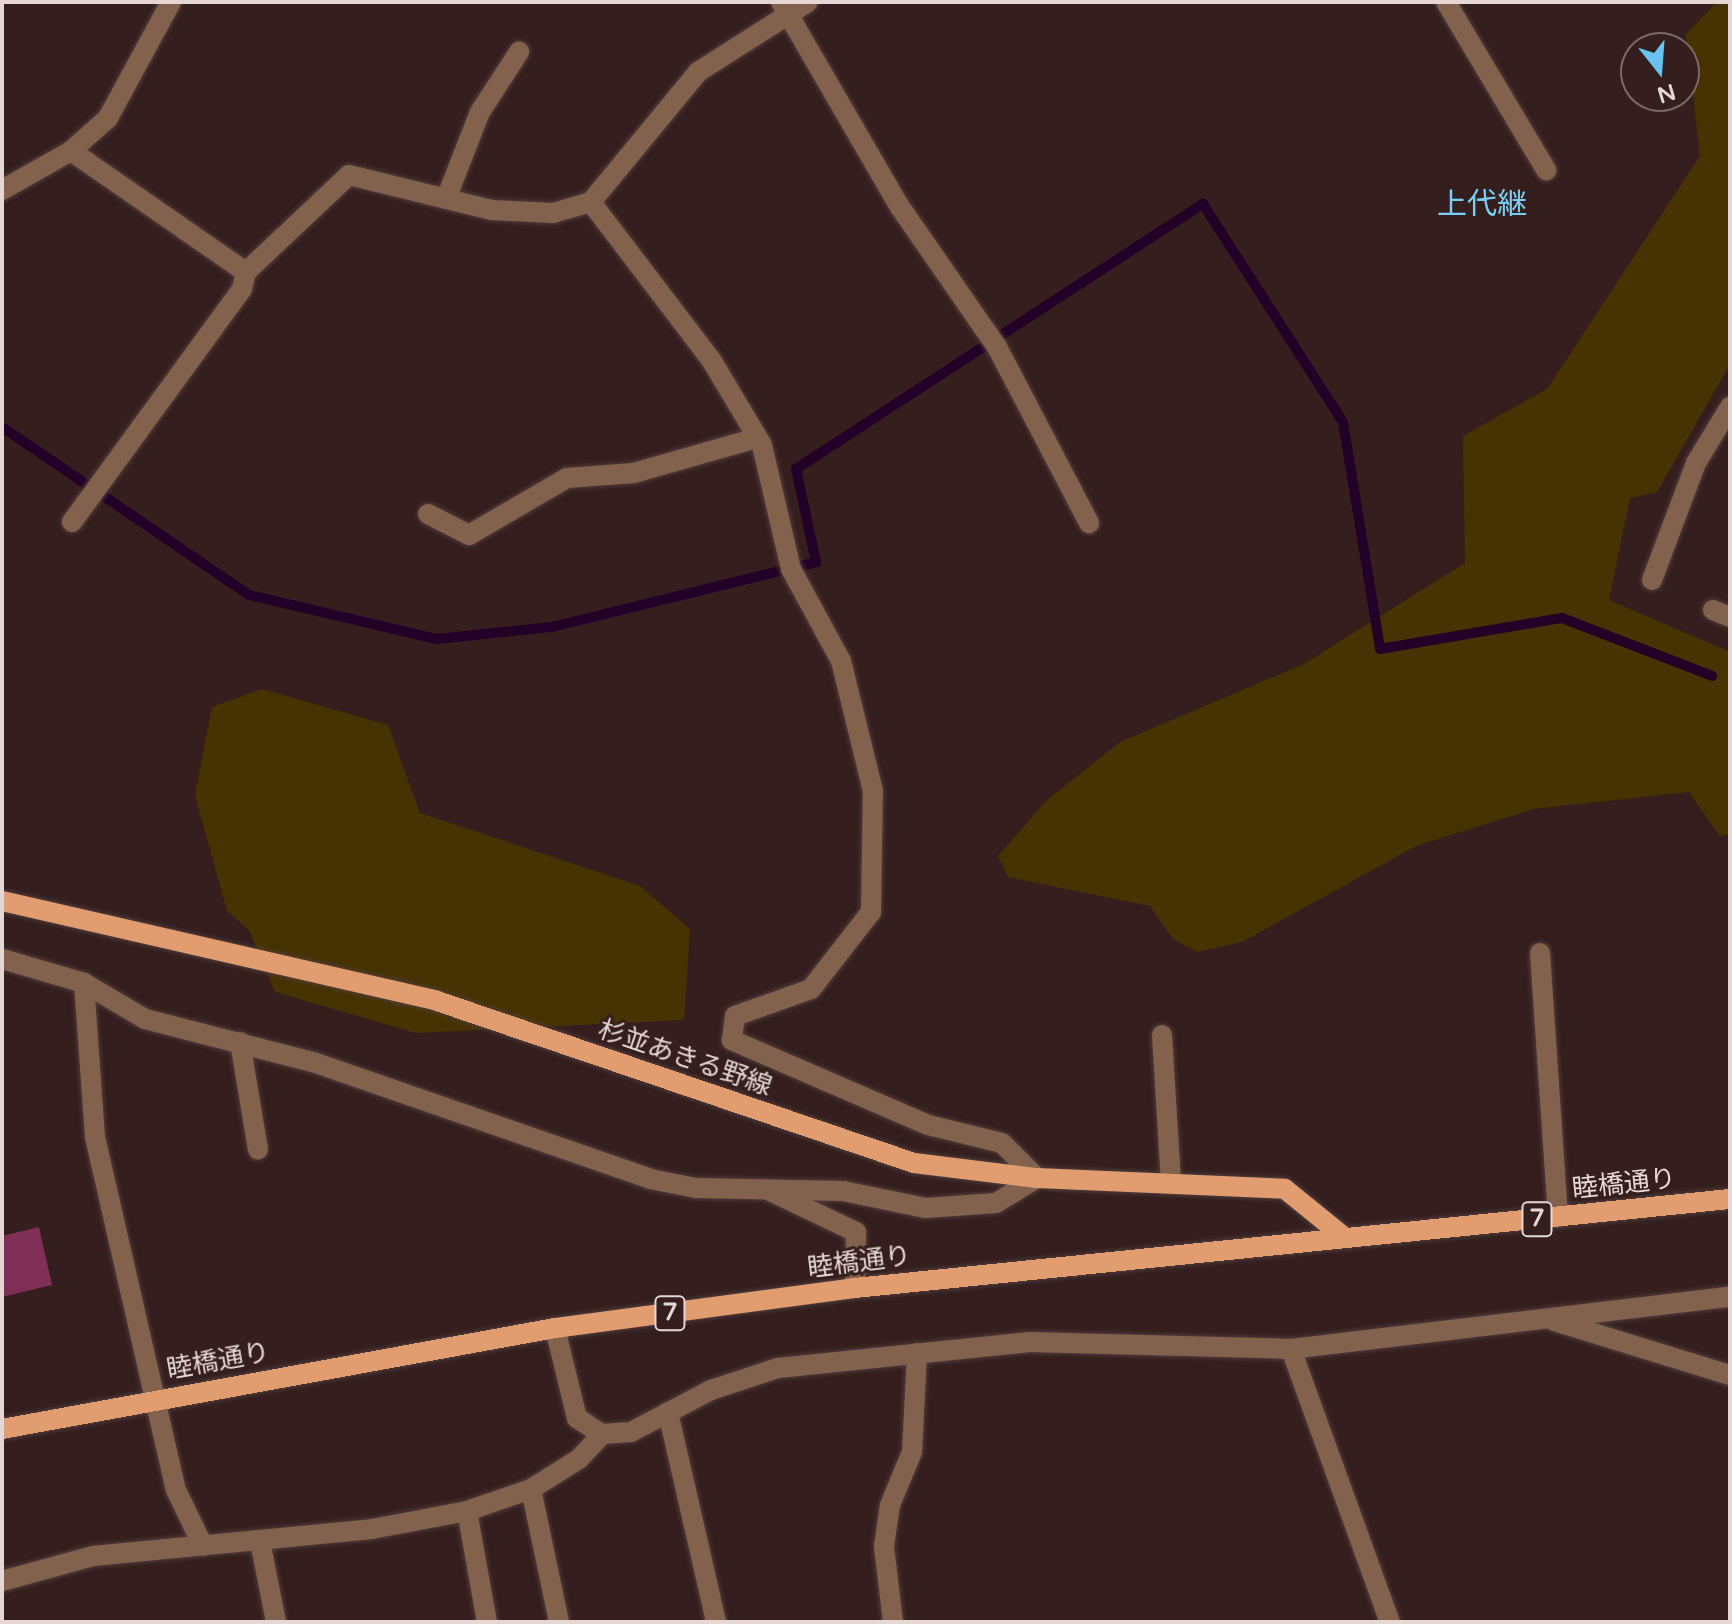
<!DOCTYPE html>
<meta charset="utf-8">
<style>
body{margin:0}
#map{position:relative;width:1732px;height:1624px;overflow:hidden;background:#341f1e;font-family:"Varela Round","Noto Sans JP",sans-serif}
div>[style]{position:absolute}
.green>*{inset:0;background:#463301}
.stream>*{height:10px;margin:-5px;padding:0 5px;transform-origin:5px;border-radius:5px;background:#220028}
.building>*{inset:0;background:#7f2f56}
.roads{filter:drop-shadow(0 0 2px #503c3b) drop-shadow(0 0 2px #503c3b)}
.minor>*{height:20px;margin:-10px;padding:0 10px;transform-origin:10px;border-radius:10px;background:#83624d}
.major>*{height:20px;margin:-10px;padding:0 10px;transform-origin:10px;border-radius:10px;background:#e19d70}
span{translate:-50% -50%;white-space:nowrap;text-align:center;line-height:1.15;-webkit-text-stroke:6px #341f1e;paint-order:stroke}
.shield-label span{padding:2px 6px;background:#341f1e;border:2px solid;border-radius:6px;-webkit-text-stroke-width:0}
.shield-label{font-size:24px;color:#e6d7d5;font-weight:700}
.street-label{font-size:26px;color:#e6d7d5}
.quarter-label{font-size:30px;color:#79cff7}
.frame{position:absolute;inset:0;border:4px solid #e6d7d5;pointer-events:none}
.north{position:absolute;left:1620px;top:32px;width:80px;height:80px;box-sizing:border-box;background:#341f1e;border:2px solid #7b6967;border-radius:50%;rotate:163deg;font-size:22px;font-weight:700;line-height:32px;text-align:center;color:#e6d7d5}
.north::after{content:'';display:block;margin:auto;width:28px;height:36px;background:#66c4ef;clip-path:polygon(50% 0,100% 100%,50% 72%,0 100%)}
</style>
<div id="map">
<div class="green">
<i style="clip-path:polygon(1717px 2px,1730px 2px,1730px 364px,1657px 492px,1630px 498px,1609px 600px,1730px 652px,1730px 834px,1720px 836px,1689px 792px,1533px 809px,1416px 846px,1242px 942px,1197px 952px,1173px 939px,1150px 906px,1008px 877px,998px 856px,1046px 801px,1120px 742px,1304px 664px,1465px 563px,1463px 436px,1547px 389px,1700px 156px,1686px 34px)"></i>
<i style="clip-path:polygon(262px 689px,388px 725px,420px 813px,640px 886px,690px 929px,684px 1020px,416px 1033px,275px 992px,249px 930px,227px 911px,195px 795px,212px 707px)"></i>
</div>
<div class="stream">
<i style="left:2px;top:427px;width:299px;rotate:34.2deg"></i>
<i style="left:249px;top:595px;width:193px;rotate:13.2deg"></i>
<i style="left:437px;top:639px;width:116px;rotate:-6deg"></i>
<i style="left:552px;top:627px;width:272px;rotate:-13.8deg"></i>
<i style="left:816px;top:562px;width:95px;rotate:-102.1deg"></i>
<i style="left:796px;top:469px;width:486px;rotate:-33.1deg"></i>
<i style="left:1203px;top:204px;width:259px;rotate:57.3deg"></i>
<i style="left:1343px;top:422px;width:230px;rotate:80.7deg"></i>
<i style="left:1380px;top:649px;width:185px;rotate:-9.7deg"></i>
<i style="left:1562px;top:618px;width:161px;rotate:21.1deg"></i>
</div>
<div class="building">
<i style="clip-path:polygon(39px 1227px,52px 1285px,2px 1297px,2px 1236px)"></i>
</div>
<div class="roads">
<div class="minor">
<i style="left:781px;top:2px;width:237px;rotate:59.9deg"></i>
<i style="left:900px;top:207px;width:170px;rotate:55.3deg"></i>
<i style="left:997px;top:347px;width:199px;rotate:62.4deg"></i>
<i style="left:1446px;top:2px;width:196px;rotate:59.2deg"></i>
<i style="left:71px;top:151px;width:213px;rotate:34.7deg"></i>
<i style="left:2px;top:190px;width:79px;rotate:-29.5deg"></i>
<i style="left:71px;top:151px;width:50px;rotate:-41.7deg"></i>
<i style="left:108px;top:118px;width:132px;rotate:-61.5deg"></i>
<i style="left:446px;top:199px;width:93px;rotate:-68.7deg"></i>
<i style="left:480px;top:112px;width:72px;rotate:-57deg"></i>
<i style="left:428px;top:514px;width:46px;rotate:27.1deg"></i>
<i style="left:469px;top:535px;width:113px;rotate:-30.2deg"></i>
<i style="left:567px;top:478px;width:67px;rotate:-4.3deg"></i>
<i style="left:634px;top:473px;width:128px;rotate:-15.9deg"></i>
<i style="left:72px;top:522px;width:288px;rotate:-53.9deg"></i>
<i style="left:242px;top:289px;width:17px;rotate:-77deg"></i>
<i style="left:246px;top:272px;width:141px;rotate:-43.3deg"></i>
<i style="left:349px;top:175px;width:147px;rotate:13.8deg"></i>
<i style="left:492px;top:210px;width:61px;rotate:2.8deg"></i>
<i style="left:553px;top:213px;width:40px;rotate:-16deg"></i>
<i style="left:591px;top:202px;width:168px;rotate:-50.5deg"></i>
<i style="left:698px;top:72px;width:130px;rotate:-32.5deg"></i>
<i style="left:1652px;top:580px;width:125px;rotate:-69.4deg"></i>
<i style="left:1696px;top:463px;width:66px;rotate:-58.7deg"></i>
<i style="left:1713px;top:610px;width:18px;rotate:22deg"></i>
<i style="left:1540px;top:953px;width:265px;rotate:86.1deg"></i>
<i style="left:2px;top:959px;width:85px;rotate:16.3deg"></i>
<i style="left:84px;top:983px;width:154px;rotate:85.9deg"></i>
<i style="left:95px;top:1137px;width:362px;rotate:77.1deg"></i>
<i style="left:176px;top:1490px;width:62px;rotate:64.3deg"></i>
<i style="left:84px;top:983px;width:71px;rotate:30.5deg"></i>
<i style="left:145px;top:1019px;width:173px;rotate:14.4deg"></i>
<i style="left:313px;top:1062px;width:357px;rotate:19.1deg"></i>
<i style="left:650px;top:1179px;width:47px;rotate:11.1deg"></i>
<i style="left:696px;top:1188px;width:147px;rotate:1.2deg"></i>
<i style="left:843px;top:1191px;width:85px;rotate:11.6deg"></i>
<i style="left:926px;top:1208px;width:70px;rotate:-4.1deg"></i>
<i style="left:996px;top:1203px;width:48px;rotate:-31.4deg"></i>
<i style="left:1037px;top:1178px;width:49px;rotate:-135deg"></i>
<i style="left:1002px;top:1143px;width:76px;rotate:-166.3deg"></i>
<i style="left:928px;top:1125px;width:214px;rotate:-156.6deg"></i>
<i style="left:732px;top:1040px;width:24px;rotate:-83deg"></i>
<i style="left:735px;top:1016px;width:81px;rotate:-19.6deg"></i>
<i style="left:811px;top:989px;width:98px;rotate:-52.1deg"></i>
<i style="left:871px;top:912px;width:121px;rotate:-89.1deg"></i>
<i style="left:873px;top:791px;width:134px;rotate:-103.8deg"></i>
<i style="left:841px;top:661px;width:105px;rotate:-118.5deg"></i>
<i style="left:791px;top:569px;width:127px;rotate:-103.2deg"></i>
<i style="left:762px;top:445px;width:98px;rotate:-120.8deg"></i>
<i style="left:712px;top:361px;width:200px;rotate:-127.3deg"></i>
<i style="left:1162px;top:1035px;width:149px;rotate:86.5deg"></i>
<i style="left:240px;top:1042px;width:109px;rotate:80.5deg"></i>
<i style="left:772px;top:1192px;width:93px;rotate:25.5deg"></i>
<i style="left:856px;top:1232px;width:56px;rotate:91deg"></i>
<i style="left:1554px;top:1321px;width:184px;rotate:17.1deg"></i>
<i style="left:555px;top:1328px;width:93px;rotate:76.3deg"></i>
<i style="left:577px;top:1418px;width:30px;rotate:33deg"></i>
<i style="left:602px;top:1434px;width:29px;rotate:-4deg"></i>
<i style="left:631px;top:1432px;width:90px;rotate:-27.7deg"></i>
<i style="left:711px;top:1390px;width:71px;rotate:-18.2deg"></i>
<i style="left:778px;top:1368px;width:251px;rotate:-5.9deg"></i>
<i style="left:1028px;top:1342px;width:263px;rotate:1.5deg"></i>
<i style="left:1291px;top:1349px;width:442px;rotate:-6.8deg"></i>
<i style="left:1291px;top:1349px;width:290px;rotate:70.1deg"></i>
<i style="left:668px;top:1412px;width:215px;rotate:77.1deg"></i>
<i style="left:531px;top:1489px;width:136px;rotate:78.1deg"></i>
<i style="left:467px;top:1511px;width:113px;rotate:79.8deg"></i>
<i style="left:260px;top:1541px;width:83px;rotate:78.8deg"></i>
<i style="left:2px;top:1581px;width:94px;rotate:-15.4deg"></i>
<i style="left:93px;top:1556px;width:280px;rotate:-5.5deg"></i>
<i style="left:372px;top:1529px;width:97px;rotate:-10.7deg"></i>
<i style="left:467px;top:1511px;width:68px;rotate:-19deg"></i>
<i style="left:531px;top:1489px;width:57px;rotate:-32deg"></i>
<i style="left:579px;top:1459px;width:34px;rotate:-47deg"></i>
<i style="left:893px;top:1622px;width:77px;rotate:-96.8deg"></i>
<i style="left:884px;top:1546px;width:41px;rotate:-81.7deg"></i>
<i style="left:890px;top:1505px;width:57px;rotate:-67.5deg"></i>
<i style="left:912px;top:1452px;width:99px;rotate:-87.1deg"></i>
</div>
<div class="major">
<i style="left:2px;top:901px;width:446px;rotate:12.9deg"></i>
<i style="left:437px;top:1001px;width:504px;rotate:18.76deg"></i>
<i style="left:914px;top:1163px;width:124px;rotate:7deg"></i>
<i style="left:1037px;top:1178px;width:248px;rotate:2.5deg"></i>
<i style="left:1285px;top:1189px;width:76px;rotate:39.1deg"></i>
<i style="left:2px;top:1429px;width:562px;rotate:-10.35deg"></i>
<i style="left:555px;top:1328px;width:303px;rotate:-7.6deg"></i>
<i style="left:855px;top:1288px;width:880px;rotate:-5.81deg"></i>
</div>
</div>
<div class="shield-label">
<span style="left:1537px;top:1219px">7</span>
<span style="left:670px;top:1313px">7</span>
</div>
<div class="street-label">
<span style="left:685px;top:1058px;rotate:19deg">杉並あきる野線</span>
<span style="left:1624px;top:1184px;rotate:-6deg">睦橋通り</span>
<span style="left:859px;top:1262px;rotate:-7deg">睦橋通り</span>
<span style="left:218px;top:1361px;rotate:-10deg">睦橋通り</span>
</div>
<div class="quarter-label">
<span style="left:1482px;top:205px">上代継</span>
</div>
<div class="frame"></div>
<div class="north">N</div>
</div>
